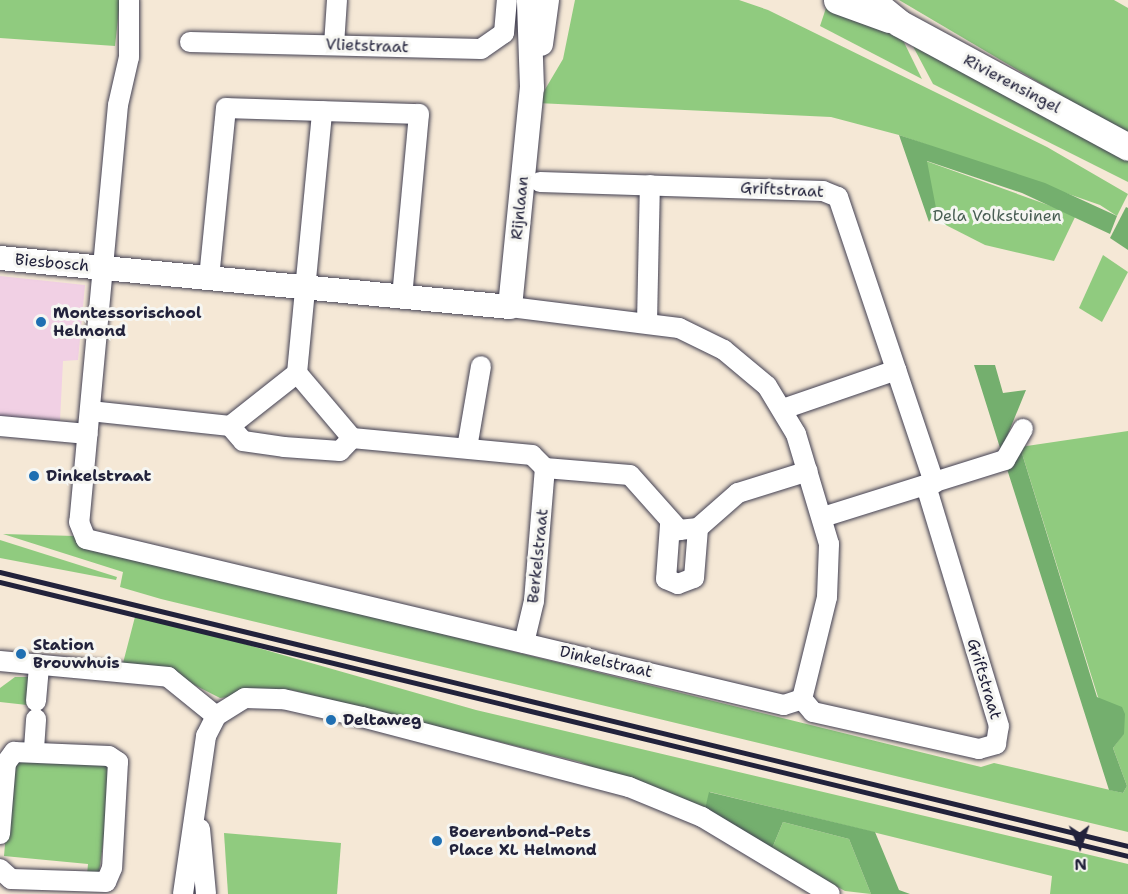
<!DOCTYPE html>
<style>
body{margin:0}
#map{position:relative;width:1128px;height:894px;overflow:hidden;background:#f5e8d6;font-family:"Shantell Sans",sans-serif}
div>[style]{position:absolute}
.built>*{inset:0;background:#f1d0e4}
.green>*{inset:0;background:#90cb7f}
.forest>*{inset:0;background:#74af6e}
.roads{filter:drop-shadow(0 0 2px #424052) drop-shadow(0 0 2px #424052)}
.minor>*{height:20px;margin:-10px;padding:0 10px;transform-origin:10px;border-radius:10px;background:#fff}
.tertiary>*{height:24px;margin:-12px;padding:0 12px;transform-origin:12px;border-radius:12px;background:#fff}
.secondary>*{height:27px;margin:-13.5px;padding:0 13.5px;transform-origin:13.5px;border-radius:13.5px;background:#fff}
.rail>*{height:4.5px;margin:-2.25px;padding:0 2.25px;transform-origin:2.25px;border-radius:2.25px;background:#22223b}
.dots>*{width:16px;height:16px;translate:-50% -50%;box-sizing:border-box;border:3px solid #f6f6f2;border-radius:50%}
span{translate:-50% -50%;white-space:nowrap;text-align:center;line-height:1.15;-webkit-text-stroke:6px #f6f6f2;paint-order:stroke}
.street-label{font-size:16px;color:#22223b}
.park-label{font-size:16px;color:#485d53}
.poi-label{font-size:16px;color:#22223b;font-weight:700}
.left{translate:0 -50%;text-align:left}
.north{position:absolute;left:1050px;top:816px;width:60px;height:60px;-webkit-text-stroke:4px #f6f6f2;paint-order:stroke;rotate:178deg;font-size:16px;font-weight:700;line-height:24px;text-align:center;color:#22223b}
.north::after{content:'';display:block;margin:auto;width:21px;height:27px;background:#22223b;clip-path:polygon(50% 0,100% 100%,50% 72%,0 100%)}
</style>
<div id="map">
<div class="built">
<i style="clip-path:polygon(0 276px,85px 285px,78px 360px,63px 361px,60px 421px,0 416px)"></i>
</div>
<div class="green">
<i style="clip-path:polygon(0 0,120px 0,115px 46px,0 38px)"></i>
<i style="clip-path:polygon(575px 0,739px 0,768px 10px,1047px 147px,1128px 194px,1117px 216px,1100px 205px,899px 135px,831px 117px,537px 103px,563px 59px)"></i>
<i style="clip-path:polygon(899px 0,1114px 0,1128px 8px,1128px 135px)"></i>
<i style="clip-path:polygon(828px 2px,898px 30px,922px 79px,820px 26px)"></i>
<i style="clip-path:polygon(907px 35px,1128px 161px,1128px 182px,933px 84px)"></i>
<i style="clip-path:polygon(926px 161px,1076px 215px,1054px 261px,985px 245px,934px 219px)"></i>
<i style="clip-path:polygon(1103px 255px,1128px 272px,1102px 322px,1079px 308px)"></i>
<i style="clip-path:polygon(1128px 431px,1128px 832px,161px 599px,120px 587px,123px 572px,3px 534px,75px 536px,86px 546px,981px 767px,994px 763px,1123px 793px,1127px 786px,1113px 748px,1124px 733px,1098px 697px,1020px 447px)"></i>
<i style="clip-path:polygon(0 540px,117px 577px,116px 580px,0 558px)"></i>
<i style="clip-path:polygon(136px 613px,476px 710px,1128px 864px,1128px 894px,1050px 894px,1052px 876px,710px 792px,704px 813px,580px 762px,291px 690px,220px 698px,165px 670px,123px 663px)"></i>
<i style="clip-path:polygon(15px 677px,29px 677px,27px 705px,0 702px,0 688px)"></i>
<i style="clip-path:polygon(17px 758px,110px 765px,113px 771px,99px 873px,87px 875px,88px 864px,4px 856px,12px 764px)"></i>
<i style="clip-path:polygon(783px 822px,849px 839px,871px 894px,845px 891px,771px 851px)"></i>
<i style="clip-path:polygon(224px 833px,341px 843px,337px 894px,228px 894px)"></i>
</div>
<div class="forest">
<i style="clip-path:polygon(899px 135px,1045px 183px,1117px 216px,1110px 234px,1022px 193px,927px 161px,936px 208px,929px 222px)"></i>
<i style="clip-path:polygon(1126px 207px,1128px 208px,1128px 250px,1110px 238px)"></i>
<i style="clip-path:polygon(974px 365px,995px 365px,1003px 393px,1026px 390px,1001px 451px)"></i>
<i style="clip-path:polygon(1020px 447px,1097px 697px,1122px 707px,1125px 714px,1124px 734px,1113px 748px,1127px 786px,1123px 793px,1109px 790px,1007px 469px,1013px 467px)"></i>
<i style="clip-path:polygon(709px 792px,875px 832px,899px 890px,910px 894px,871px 894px,849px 839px,783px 822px,771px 851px,704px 813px)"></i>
</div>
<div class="roads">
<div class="minor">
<i style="left:129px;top:0;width:57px;rotate:90deg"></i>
<i style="left:129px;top:57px;width:49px;rotate:102.9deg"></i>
<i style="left:118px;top:105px;width:419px;rotate:95.3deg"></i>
<i style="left:79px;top:522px;width:18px;rotate:68deg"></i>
<i style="left:86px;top:539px;width:717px;rotate:13.38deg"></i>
<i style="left:784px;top:705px;width:19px;rotate:-18deg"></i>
<i style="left:802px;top:699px;width:105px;rotate:-76.2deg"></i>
<i style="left:827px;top:597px;width:53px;rotate:-87.8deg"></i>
<i style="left:829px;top:544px;width:115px;rotate:-106.7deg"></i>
<i style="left:796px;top:434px;width:56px;rotate:-121.1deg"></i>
<i style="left:767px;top:386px;width:56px;rotate:-140.1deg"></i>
<i style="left:724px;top:350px;width:50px;rotate:-153.9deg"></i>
<i style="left:679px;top:328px;width:170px;rotate:-172.9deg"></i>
<i style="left:190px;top:42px;width:291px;rotate:1.4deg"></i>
<i style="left:481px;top:49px;width:28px;rotate:-35deg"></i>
<i style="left:504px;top:33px;width:33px;rotate:-85deg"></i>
<i style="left:334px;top:45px;width:45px;rotate:-86.2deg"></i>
<i style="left:540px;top:182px;width:283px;rotate:1.8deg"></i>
<i style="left:823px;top:191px;width:16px;rotate:22deg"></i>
<i style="left:838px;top:197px;width:302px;rotate:71.4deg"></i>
<i style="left:209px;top:278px;width:171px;rotate:-84.3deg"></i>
<i style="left:226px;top:108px;width:193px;rotate:1.8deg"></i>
<i style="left:419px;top:114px;width:184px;rotate:95.3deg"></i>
<i style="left:647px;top:323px;width:138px;rotate:-88.8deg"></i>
<i style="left:297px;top:373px;width:85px;rotate:49.8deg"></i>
<i style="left:352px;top:438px;width:181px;rotate:5.4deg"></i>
<i style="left:532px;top:455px;width:18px;rotate:45deg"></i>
<i style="left:545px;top:468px;width:85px;rotate:4.7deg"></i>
<i style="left:630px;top:475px;width:74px;rotate:48.3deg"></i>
<i style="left:679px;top:530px;width:19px;rotate:-6deg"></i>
<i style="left:698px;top:528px;width:53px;rotate:-41.2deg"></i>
<i style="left:738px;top:493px;width:73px;rotate:-17.4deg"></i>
<i style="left:783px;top:409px;width:120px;rotate:-19deg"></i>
<i style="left:90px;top:411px;width:141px;rotate:6.1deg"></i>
<i style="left:230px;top:426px;width:85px;rotate:-38.3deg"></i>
<i style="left:297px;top:373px;width:263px;rotate:-84.5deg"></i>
<i style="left:0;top:426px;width:88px;rotate:5.2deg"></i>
<i style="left:230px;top:426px;width:20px;rotate:49deg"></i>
<i style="left:243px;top:441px;width:41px;rotate:8.3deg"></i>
<i style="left:284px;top:447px;width:56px;rotate:4.1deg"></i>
<i style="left:340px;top:451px;width:18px;rotate:-47deg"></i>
<i style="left:467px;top:448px;width:83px;rotate:-80.3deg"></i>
<i style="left:823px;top:517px;width:191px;rotate:-17.4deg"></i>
<i style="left:1005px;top:460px;width:36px;rotate:-60deg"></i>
<i style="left:670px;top:525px;width:54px;rotate:94.2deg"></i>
<i style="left:666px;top:579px;width:13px;rotate:23deg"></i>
<i style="left:678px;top:584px;width:17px;rotate:-21deg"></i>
<i style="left:694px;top:578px;width:50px;rotate:-85.4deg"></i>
<i style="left:524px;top:643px;width:43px;rotate:-76.6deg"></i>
<i style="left:534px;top:601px;width:133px;rotate:-85.3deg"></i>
<i style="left:0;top:661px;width:169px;rotate:5.4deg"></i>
<i style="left:168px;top:677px;width:62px;rotate:39.1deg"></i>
<i style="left:802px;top:699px;width:17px;rotate:50deg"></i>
<i style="left:813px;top:712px;width:170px;rotate:12.6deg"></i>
<i style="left:979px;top:749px;width:18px;rotate:-16deg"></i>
<i style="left:996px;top:744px;width:18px;rotate:-81deg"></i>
<i style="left:999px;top:726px;width:252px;rotate:-106.9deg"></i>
<i style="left:36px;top:701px;width:36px;rotate:-85deg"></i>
<i style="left:34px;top:749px;width:30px;rotate:-86deg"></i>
<i style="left:200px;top:829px;width:65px;rotate:84.7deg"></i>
<i style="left:0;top:834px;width:71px;rotate:-85.2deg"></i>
<i style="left:6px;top:763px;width:14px;rotate:-54deg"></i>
<i style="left:14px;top:752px;width:95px;rotate:2.4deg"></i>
<i style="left:109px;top:756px;width:11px;rotate:34deg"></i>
<i style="left:118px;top:762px;width:106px;rotate:93.2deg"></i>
<i style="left:112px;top:868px;width:15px;rotate:113deg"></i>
<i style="left:106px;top:882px;width:95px;rotate:-178.2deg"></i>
<i style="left:11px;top:879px;width:15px;rotate:-138deg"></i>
<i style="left:183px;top:894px;width:160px;rotate:-81.7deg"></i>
<i style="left:206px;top:736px;width:22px;rotate:-63deg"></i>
<i style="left:216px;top:716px;width:34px;rotate:-32deg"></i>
<i style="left:245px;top:698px;width:38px;rotate:2deg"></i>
<i style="left:283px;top:699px;width:81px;rotate:12.8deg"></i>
<i style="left:362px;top:717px;width:276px;rotate:14.7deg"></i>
<i style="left:629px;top:787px;width:79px;rotate:22.3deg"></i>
<i style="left:702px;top:817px;width:149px;rotate:31deg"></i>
</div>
<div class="tertiary">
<i style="left:541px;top:44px;width:44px;rotate:-82.2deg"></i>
<i style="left:0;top:258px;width:512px;rotate:5.49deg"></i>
<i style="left:510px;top:307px;width:220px;rotate:-84.3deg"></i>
<i style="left:532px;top:88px;width:88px;rotate:-92deg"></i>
</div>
<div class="secondary">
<i style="left:837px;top:0;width:55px;rotate:20.1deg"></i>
<i style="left:871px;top:0;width:36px;rotate:39deg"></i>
<i style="left:899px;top:23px;width:260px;rotate:28.4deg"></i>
</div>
</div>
<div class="rail">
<i style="left:0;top:572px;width:1161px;rotate:13.65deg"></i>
<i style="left:0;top:582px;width:1161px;rotate:13.65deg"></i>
</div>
<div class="dots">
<i style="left:41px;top:322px;background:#1f6fb2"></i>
<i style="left:34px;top:476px;background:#1f6fb2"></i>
<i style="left:21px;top:654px;background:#1f6fb2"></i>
<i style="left:331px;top:720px;background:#1f6fb2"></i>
<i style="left:437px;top:841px;background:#1f6fb2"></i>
</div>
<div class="street-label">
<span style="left:367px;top:46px;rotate:2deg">Vlietstraat</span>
<span style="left:1012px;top:84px;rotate:28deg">Rivierensingel</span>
<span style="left:782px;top:190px;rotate:3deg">Griftstraat</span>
<span style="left:520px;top:208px;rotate:-84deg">Rijnlaan</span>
<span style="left:52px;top:263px;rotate:5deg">Biesbosch</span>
<span style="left:538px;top:556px;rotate:-84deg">Berkelstraat</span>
<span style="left:606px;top:662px;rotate:13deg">Dinkelstraat</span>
<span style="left:984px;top:679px;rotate:73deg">Griftstraat</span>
</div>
<div class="park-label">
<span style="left:997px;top:216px">Dela Volkstuinen</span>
</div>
<div class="poi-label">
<span class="left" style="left:53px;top:322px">Montessorischool<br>Helmond</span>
<span class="left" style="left:46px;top:476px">Dinkelstraat</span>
<span class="left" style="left:33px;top:654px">Station<br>Brouwhuis</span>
<span class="left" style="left:343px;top:720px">Deltaweg</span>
<span class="left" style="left:449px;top:841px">Boerenbond-Pets<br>Place XL Helmond</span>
</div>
<div class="north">N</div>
</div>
